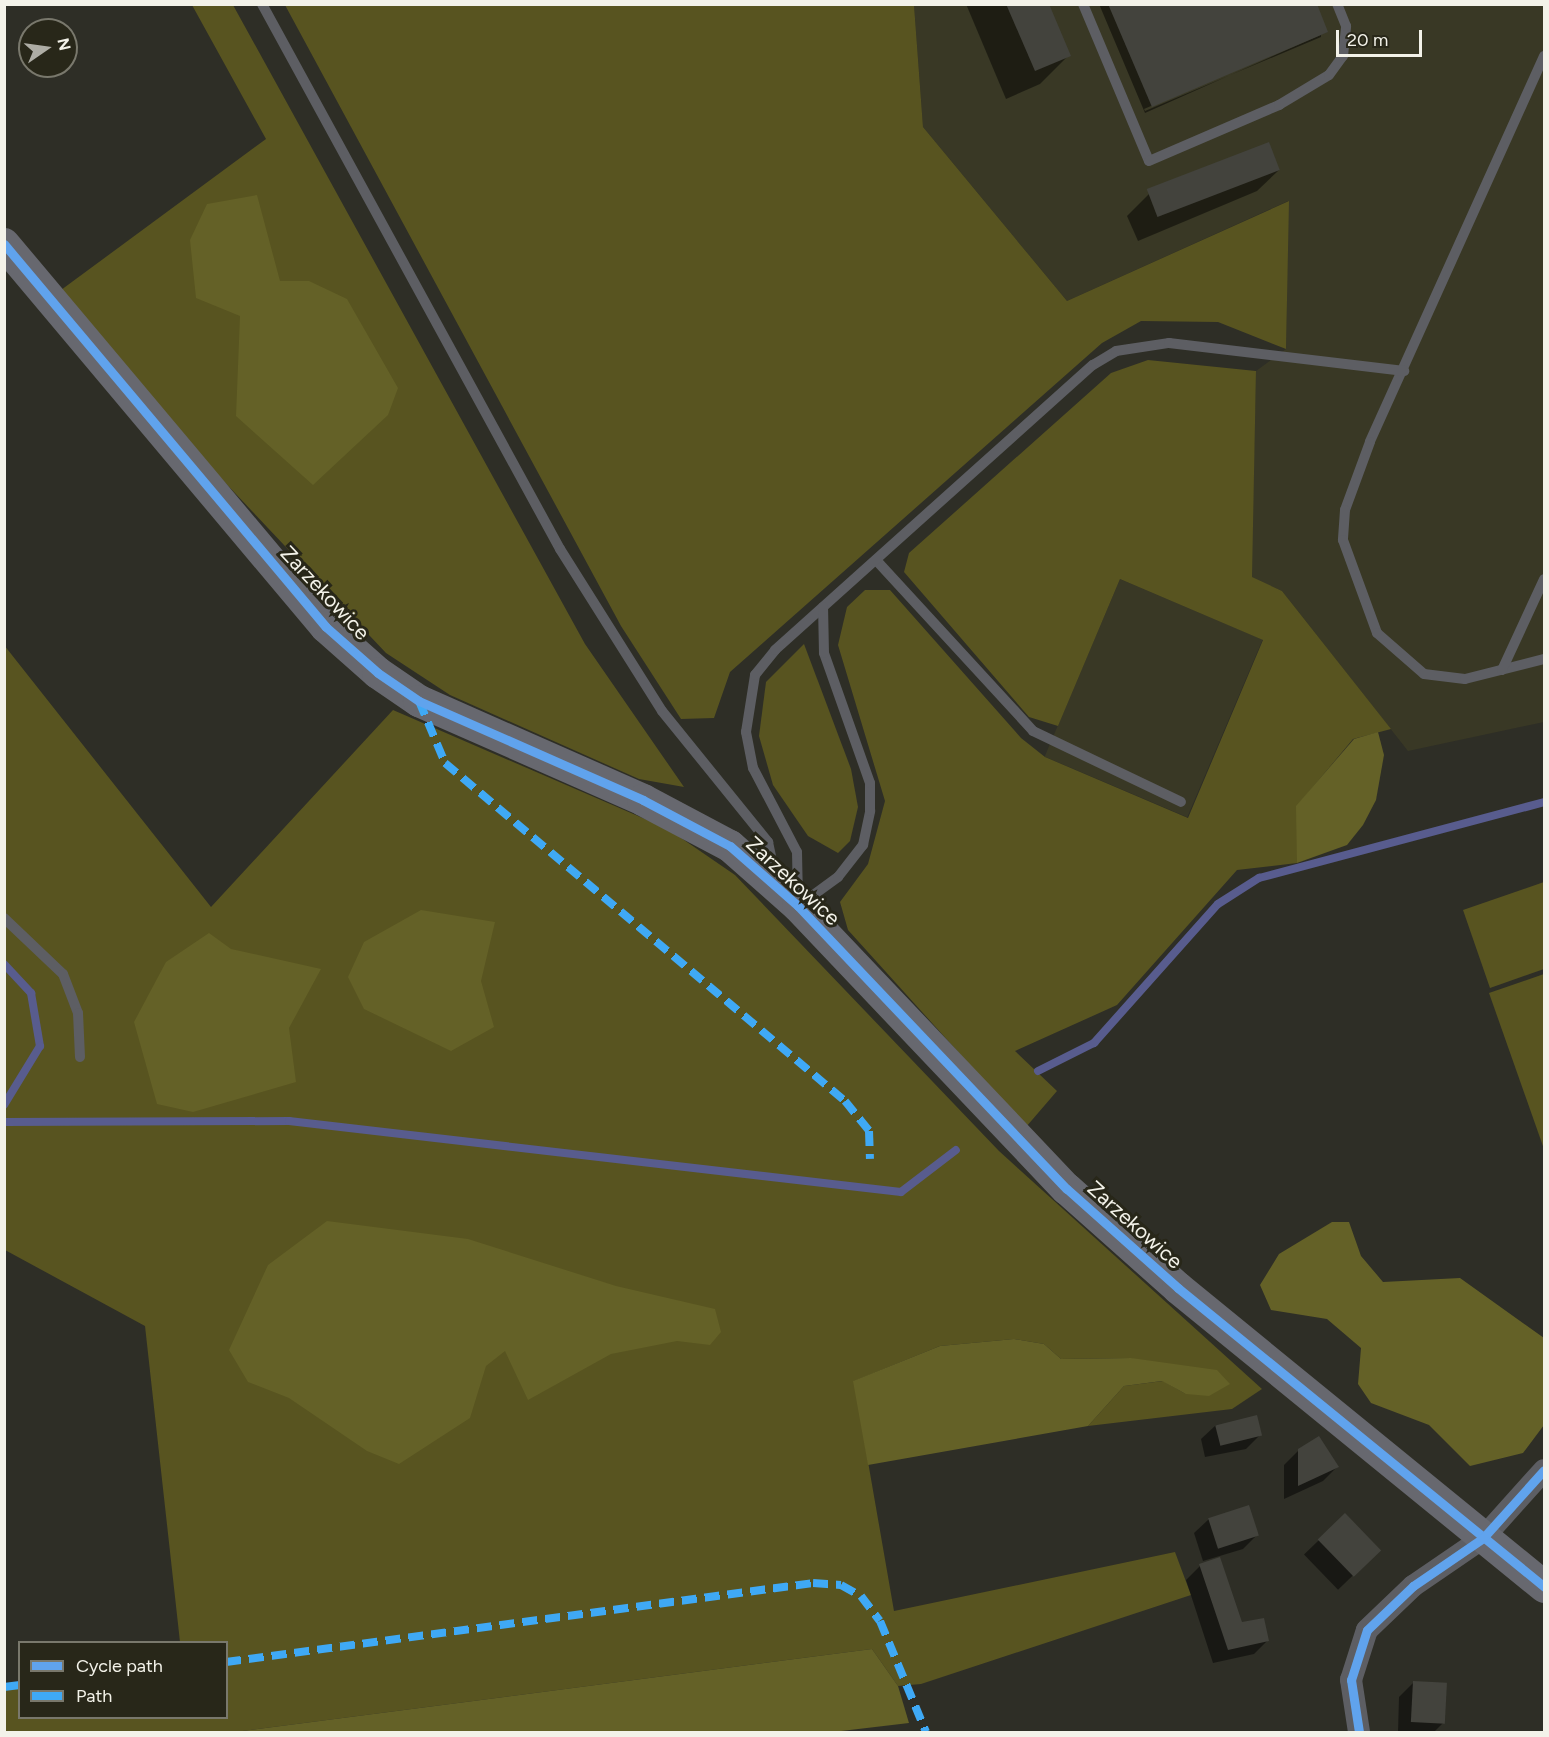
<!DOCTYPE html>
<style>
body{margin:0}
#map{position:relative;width:1549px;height:1737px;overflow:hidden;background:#2e2e26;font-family:Figtree,sans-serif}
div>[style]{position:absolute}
.built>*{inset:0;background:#393825;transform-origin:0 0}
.green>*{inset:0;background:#585420}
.forest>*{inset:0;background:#646127}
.shadow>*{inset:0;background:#0007;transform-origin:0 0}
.stream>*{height:8px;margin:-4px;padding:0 4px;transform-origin:4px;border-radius:4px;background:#585c8e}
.building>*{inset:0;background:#43433d;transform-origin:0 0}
.lane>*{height:10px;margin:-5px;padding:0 5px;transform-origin:5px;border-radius:5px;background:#5d5e63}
.street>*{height:22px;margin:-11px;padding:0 11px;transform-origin:11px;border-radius:11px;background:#5d5e63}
.secondary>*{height:32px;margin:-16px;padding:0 16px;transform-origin:16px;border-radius:16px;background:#67686f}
.quiet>*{height:8px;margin-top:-4px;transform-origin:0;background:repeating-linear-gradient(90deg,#3fa9f5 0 15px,transparent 0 23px)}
.cycleway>*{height:9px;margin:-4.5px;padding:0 4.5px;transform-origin:4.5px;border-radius:4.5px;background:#60a3ed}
span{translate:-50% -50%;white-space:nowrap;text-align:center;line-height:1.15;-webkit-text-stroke:6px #282719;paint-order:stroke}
.street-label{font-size:21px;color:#f3f2e9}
.frame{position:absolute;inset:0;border:6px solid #f3f2e9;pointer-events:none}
.legend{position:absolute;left:18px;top:1641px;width:210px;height:78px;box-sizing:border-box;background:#282719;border:2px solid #79786c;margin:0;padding:8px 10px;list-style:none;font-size:18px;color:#f3f2e9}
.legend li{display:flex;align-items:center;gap:12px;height:30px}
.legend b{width:30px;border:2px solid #79786c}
.north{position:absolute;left:18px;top:18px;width:60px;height:60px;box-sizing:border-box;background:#282719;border:2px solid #79786c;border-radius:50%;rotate:77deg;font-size:16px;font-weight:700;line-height:24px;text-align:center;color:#f3f2e9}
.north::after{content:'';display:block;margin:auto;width:21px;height:27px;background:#aeada5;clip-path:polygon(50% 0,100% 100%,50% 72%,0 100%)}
.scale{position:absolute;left:1336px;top:30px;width:86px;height:27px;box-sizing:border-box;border:3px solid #f3f2e9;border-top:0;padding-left:8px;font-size:18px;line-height:21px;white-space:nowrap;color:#f3f2e9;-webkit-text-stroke:4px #282719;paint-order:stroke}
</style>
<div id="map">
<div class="built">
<i style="clip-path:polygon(914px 5px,1544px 5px,1544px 722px,1408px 751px,1282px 591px,1251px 578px,1256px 371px,1286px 349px,1288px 201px,1067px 301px,923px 127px)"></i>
<i style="left:1120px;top:579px;width:155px;height:193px;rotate:23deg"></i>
</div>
<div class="green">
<i style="clip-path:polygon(192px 5px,233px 5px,585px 644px,684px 787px,639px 779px,450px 695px,386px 653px,217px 474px,61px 290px,266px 139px)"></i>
<i style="clip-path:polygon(285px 5px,914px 5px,923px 127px,1067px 301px,1289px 201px,1286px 349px,1218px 322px,1141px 321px,1102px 343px,730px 672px,714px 718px,681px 719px,621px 626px)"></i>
<i style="clip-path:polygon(1148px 360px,1256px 371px,1252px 577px,1282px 591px,1391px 729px,1353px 739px,1297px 806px,1297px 863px,1237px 870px,1117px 1005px,1015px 1051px,1057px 1091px,1026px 1127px,848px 930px,840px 902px,868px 864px,885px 801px,838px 645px,847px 607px,865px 590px,890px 590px,1021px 738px,1045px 757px,1188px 818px,1263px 640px,1120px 579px,1058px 726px,1029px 717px,904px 572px,909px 553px,1111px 373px)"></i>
<i style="clip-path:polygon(804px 644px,851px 769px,858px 807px,850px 841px,838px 853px,808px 836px,773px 785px,759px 736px,766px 682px)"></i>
<i style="clip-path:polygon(4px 645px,211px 907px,393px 710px,668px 829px,735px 875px,999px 1151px,1262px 1389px,1232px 1409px,1088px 1426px,1124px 1386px,1163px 1381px,1186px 1394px,1131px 1358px,1061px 1359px,1044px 1344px,1014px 1339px,940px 1346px,854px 1381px,894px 1611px,1175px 1552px,1191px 1595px,921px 1684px,898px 1686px,872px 1649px,235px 1732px,5px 1732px,5px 1687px,19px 1685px,20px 1718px,226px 1718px,226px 1642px,180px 1642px,145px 1326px,5px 1250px)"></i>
<i style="clip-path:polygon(1544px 882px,1544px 969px,1490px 988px,1463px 910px)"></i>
<i style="clip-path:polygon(1544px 974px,1544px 1149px,1489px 993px)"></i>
</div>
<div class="forest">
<i style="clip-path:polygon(257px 195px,280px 281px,309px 281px,347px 299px,398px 388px,388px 415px,313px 485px,236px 416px,240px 316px,196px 298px,190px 240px,207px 204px)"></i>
<i style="clip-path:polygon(1378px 732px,1384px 755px,1376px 800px,1363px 825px,1347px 845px,1297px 863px,1296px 806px,1354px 739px)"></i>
<i style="clip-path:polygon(421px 910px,495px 922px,481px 981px,494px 1027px,451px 1051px,364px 1009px,348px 977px,364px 942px)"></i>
<i style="clip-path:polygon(209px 933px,231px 949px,321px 969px,289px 1028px,296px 1082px,193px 1112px,157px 1104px,134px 1022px,166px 962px)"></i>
<i style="clip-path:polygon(327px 1221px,468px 1239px,616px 1286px,715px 1309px,721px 1332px,710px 1345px,677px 1341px,611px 1354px,528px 1400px,505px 1351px,486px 1366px,470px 1418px,399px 1464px,367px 1451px,289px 1398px,248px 1382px,229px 1350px,268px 1265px)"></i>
<i style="clip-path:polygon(1332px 1222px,1349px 1222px,1361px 1256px,1383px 1282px,1460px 1278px,1544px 1338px,1544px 1425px,1523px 1453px,1470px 1466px,1429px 1425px,1371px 1403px,1358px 1384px,1361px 1348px,1327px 1319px,1271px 1310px,1260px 1285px,1279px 1254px)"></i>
<i style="clip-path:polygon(1014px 1339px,1044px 1344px,1061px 1359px,1131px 1358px,1217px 1370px,1230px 1384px,1209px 1396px,1186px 1394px,1162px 1381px,1124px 1386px,1088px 1426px,868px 1465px,853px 1381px,940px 1346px)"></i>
<i style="clip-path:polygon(872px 1649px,898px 1686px,909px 1723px,833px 1732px,235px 1732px)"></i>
</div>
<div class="shadow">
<i style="clip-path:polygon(966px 4px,1047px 4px,1069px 55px,1040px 84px,1006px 99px)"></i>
<i style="clip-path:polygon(evenodd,1099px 4px,1315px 4px,1327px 32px,1145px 113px,1099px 4px,1321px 34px,1321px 37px,1145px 111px,1144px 109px,1321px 34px)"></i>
<i style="clip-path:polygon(1279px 170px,1257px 191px,1138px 241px,1127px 216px,1149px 194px)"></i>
<i style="clip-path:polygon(1216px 1425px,1260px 1435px,1246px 1449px,1205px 1457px,1201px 1439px)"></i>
<i style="clip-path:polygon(1299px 1450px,1337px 1467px,1323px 1481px,1284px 1499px,1284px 1465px)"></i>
<i style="left:1345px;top:1515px;width:49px;height:57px;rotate:46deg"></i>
<i style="clip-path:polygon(1209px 1519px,1257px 1535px,1243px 1549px,1203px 1561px,1194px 1533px)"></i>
<i style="clip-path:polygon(1200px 1566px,1241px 1624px,1268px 1640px,1254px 1654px,1213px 1663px,1186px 1580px)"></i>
<i style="clip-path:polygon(1413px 1683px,1443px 1723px,1434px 1732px,1398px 1732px,1399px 1697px)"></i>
</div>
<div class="stream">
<i style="left:4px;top:964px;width:40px;rotate:47deg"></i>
<i style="left:31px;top:993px;width:54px;rotate:80.4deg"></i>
<i style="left:40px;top:1046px;width:69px;rotate:121.4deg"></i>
<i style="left:1038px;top:1071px;width:63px;rotate:-26.6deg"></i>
<i style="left:1094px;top:1043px;width:186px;rotate:-48.3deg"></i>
<i style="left:1218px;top:904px;width:49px;rotate:-32.4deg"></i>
<i style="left:1259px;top:878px;width:295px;rotate:-14.9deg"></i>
<i style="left:4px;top:1122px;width:285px;rotate:-0.2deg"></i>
<i style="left:289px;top:1121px;width:616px;rotate:6.62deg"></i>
<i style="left:901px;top:1192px;width:69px;rotate:-37.4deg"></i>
</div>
<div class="building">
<i style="clip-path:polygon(1006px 4px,1049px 4px,1071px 56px,1035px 71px)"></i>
<i style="clip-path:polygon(1108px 4px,1317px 4px,1328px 32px,1152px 107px)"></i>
<i style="left:1269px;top:142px;width:30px;height:131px;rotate:69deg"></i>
<i style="left:1257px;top:1415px;width:21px;height:43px;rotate:76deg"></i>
<i style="clip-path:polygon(1319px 1436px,1339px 1467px,1298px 1486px,1298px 1449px)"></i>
<i style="left:1249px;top:1505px;width:32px;height:43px;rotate:72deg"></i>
<i style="left:1345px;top:1513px;width:52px;height:38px;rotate:46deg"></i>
<i style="clip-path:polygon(1220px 1557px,1242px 1622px,1264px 1618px,1269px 1641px,1228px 1650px,1199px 1564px)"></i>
<i style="left:1413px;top:1681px;width:34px;height:41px;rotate:3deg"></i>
</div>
<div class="lane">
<i style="left:262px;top:4px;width:621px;rotate:61.33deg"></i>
<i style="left:560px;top:549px;width:191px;rotate:57.8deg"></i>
<i style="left:662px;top:711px;width:169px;rotate:51deg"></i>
<i style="left:768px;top:842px;width:33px;rotate:78deg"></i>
<i style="left:1083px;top:4px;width:170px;rotate:67.2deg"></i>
<i style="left:1149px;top:161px;width:142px;rotate:-23.3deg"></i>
<i style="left:1279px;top:105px;width:58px;rotate:-31deg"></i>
<i style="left:1329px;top:75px;width:24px;rotate:-54deg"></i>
<i style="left:1343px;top:56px;width:30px;rotate:-84deg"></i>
<i style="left:1346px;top:26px;width:24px;rotate:-112deg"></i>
<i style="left:1544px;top:56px;width:423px;rotate:114.3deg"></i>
<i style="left:1370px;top:442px;width:72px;rotate:110.2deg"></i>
<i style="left:1345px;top:510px;width:30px;rotate:94deg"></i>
<i style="left:1343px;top:540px;width:99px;rotate:69.9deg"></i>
<i style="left:1377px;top:633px;width:62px;rotate:41.1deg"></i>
<i style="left:1424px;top:674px;width:41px;rotate:7deg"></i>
<i style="left:1465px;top:679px;width:81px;rotate:-14.2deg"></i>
<i style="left:876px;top:560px;width:232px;rotate:47.4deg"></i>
<i style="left:1033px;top:731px;width:164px;rotate:25.6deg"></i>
<i style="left:1502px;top:670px;width:100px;rotate:-65.2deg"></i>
<i style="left:798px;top:900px;width:48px;rotate:-91.2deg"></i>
<i style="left:797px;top:852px;width:95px;rotate:-117.6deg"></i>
<i style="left:753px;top:768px;width:37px;rotate:-101deg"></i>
<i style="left:746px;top:732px;width:58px;rotate:-81deg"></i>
<i style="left:755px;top:675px;width:32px;rotate:-51deg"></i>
<i style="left:775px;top:650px;width:427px;rotate:-41.9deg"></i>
<i style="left:1093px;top:365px;width:27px;rotate:-31deg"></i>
<i style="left:1116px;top:351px;width:54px;rotate:-8.6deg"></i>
<i style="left:1169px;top:343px;width:237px;rotate:6.8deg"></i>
<i style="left:801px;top:904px;width:46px;rotate:-36.1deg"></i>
<i style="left:838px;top:877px;width:41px;rotate:-52deg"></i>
<i style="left:863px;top:845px;width:35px;rotate:-78deg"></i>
<i style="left:870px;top:811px;width:28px;rotate:-90deg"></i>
<i style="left:870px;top:783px;width:138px;rotate:-109.5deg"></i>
<i style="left:824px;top:653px;width:46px;rotate:-91.2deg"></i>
<i style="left:4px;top:918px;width:81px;rotate:43.5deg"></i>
<i style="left:63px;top:974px;width:42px;rotate:69deg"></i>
<i style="left:78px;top:1013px;width:44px;rotate:87.4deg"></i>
</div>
<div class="street">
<i style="left:1359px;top:1732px;width:53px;rotate:-98.7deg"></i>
<i style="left:1351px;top:1680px;width:52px;rotate:-72.3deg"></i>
<i style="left:1367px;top:1630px;width:64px;rotate:-43.7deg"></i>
<i style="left:1413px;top:1586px;width:85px;rotate:-34.4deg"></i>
<i style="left:1483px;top:1538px;width:91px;rotate:-48.1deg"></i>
</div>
<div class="secondary">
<i style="left:4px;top:244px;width:500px;rotate:49.95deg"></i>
<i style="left:326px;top:627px;width:69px;rotate:41.5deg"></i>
<i style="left:378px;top:673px;width:50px;rotate:34.3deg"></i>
<i style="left:419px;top:701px;width:245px;rotate:23.8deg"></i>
<i style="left:643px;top:800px;width:98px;rotate:27.9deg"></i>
<i style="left:730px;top:846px;width:91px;rotate:41.4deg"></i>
<i style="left:798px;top:906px;width:390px;rotate:46.5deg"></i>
<i style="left:1067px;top:1189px;width:149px;rotate:41.7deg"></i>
<i style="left:1178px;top:1288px;width:473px;rotate:39.2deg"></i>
</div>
<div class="quiet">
<i style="left:419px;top:701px;width:67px;rotate:67.2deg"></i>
<i style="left:445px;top:763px;width:524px;rotate:40.2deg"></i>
<i style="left:845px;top:1101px;width:38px;rotate:51deg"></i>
<i style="left:869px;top:1131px;width:28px;rotate:88deg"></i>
<i style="left:226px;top:1662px;width:592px;rotate:-7.66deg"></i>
<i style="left:813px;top:1583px;width:28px;rotate:4deg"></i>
<i style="left:841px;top:1585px;width:23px;rotate:29deg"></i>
<i style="left:861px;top:1596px;width:31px;rotate:53deg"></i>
<i style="left:880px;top:1621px;width:120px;rotate:67.5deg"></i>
<i style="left:4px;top:1687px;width:16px;rotate:-7deg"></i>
</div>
<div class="cycleway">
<i style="left:4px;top:244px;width:500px;rotate:49.95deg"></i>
<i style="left:326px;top:627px;width:69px;rotate:41.5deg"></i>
<i style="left:378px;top:673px;width:50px;rotate:34.3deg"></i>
<i style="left:419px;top:701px;width:245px;rotate:23.8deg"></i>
<i style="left:643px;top:800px;width:98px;rotate:27.9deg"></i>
<i style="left:730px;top:846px;width:91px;rotate:41.4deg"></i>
<i style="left:798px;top:906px;width:390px;rotate:46.5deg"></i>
<i style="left:1067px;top:1189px;width:149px;rotate:41.7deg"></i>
<i style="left:1178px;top:1288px;width:473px;rotate:39.2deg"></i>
<i style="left:1359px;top:1732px;width:53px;rotate:-98.7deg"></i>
<i style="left:1351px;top:1680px;width:52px;rotate:-72.3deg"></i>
<i style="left:1367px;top:1630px;width:64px;rotate:-43.7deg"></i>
<i style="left:1413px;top:1586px;width:85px;rotate:-34.4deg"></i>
<i style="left:1483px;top:1538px;width:91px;rotate:-48.1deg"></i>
</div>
<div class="street-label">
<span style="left:325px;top:593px;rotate:47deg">Zarzekowice</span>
<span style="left:793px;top:881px;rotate:43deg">Zarzekowice</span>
<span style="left:1135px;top:1225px;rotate:42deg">Zarzekowice</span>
</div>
<div class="frame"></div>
<ul class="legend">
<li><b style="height:8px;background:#60a3ed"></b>Cycle path</li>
<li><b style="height:8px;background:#3fa9f5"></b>Path</li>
</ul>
<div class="north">N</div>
<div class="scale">20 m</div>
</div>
